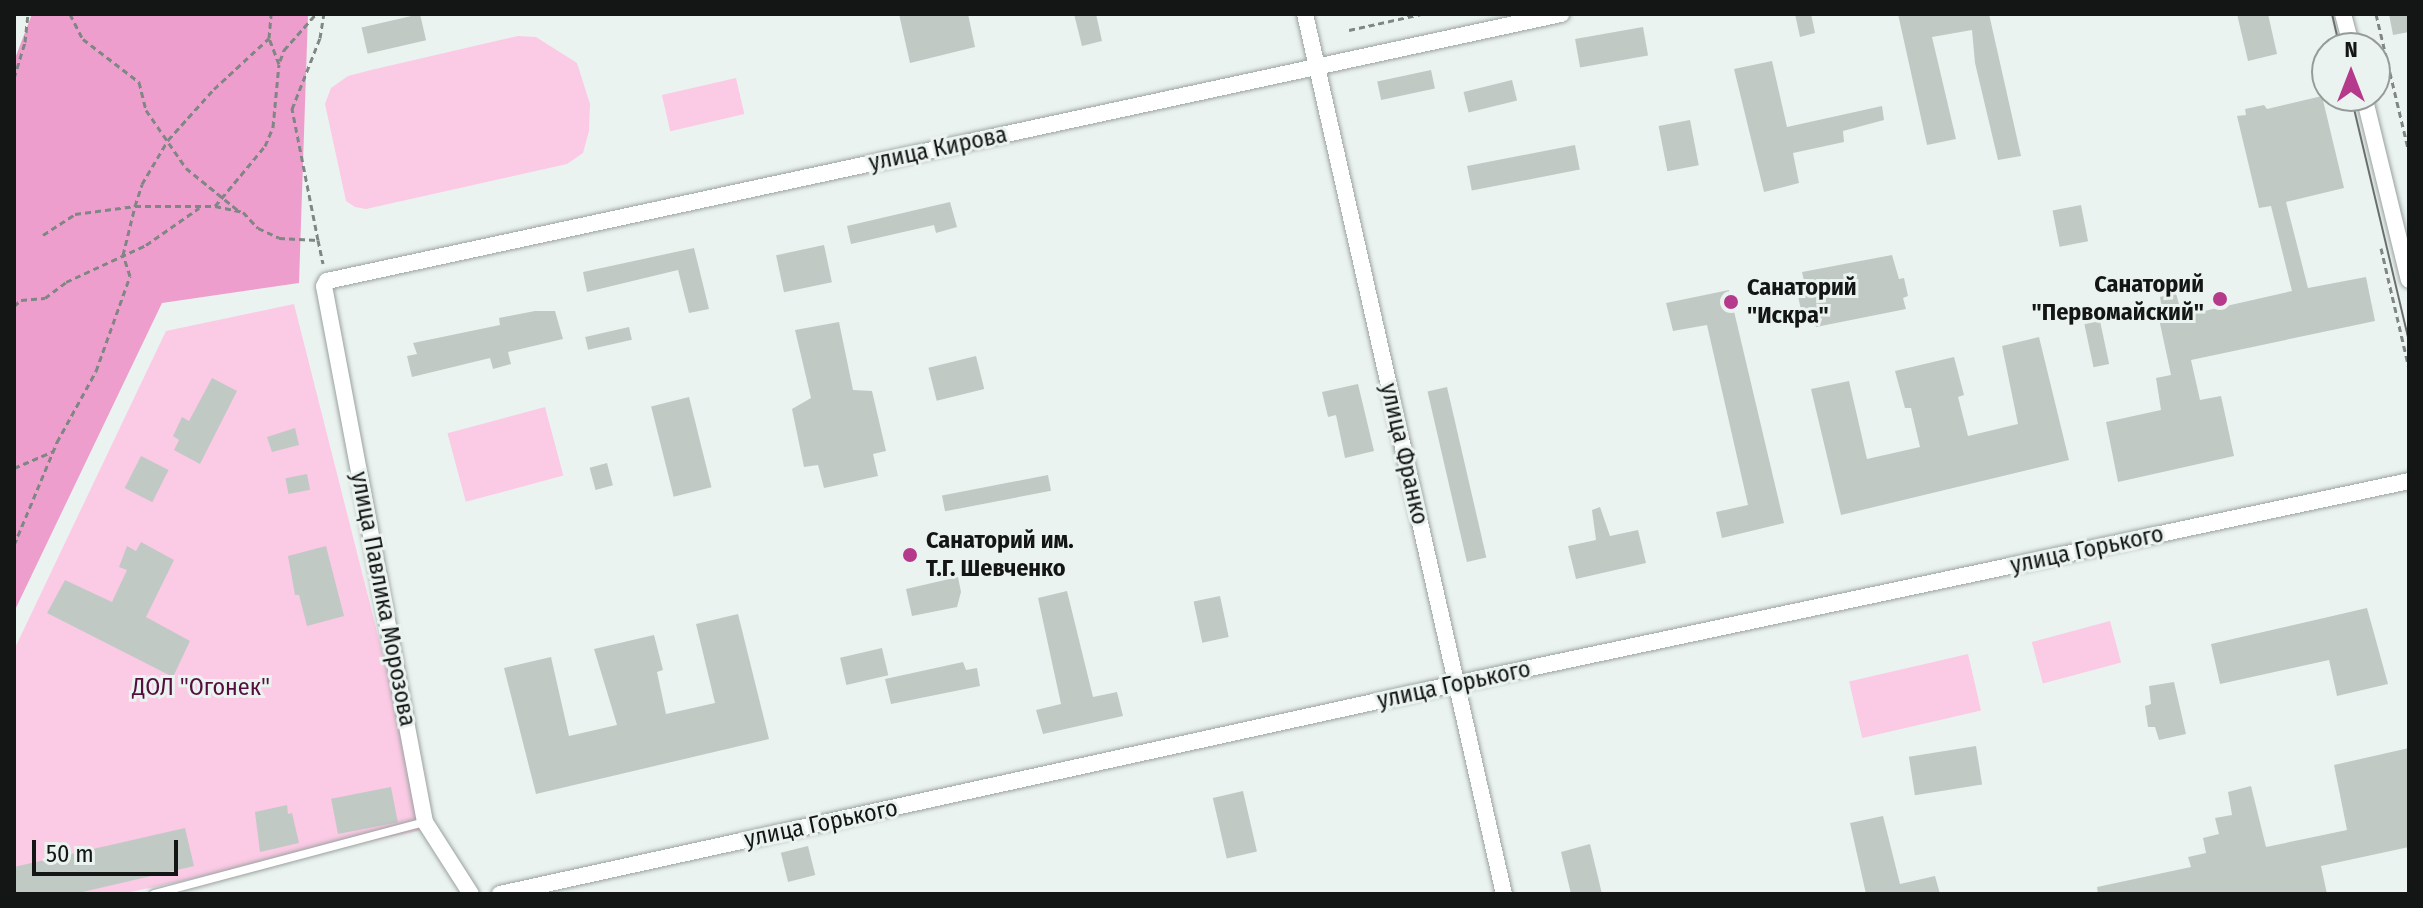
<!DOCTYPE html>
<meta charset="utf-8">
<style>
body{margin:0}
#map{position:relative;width:2423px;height:908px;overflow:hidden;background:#ebf3f0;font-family:"Fira Sans Condensed",sans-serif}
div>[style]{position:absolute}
.green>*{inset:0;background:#fbcae5;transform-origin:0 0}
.forest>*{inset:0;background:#ee9ecc}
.building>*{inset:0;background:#c1c9c5;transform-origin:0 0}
.path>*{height:3px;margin-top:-1.5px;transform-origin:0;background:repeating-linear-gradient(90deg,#808684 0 6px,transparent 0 10px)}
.roads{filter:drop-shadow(0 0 2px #9aa29f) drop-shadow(0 0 2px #9aa29f)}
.service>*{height:8px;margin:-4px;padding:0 4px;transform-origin:4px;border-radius:4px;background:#fff}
.minor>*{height:16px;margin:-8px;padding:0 8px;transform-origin:8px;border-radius:8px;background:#fff}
.tram>*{height:2px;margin:-1px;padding:0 1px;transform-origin:1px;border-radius:1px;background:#6a6f6d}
.dots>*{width:22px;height:22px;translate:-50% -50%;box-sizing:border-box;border:4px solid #ebf3f0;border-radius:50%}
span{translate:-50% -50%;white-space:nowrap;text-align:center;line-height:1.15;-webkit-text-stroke:6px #ebf3f0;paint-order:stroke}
.street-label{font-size:24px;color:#131615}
.poi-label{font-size:24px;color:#131615;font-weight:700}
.right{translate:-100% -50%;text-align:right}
.left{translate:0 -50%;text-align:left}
.park-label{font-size:24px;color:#550f3e}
.frame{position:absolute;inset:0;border:16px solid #131615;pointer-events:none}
.north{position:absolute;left:2311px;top:32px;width:80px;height:80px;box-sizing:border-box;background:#ebf3f0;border:2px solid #959b98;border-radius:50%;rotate:0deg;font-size:22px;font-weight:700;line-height:32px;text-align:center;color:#131615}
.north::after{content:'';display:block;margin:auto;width:28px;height:36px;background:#b63a8b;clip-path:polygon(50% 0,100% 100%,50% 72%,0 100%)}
.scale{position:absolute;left:32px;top:840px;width:146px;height:36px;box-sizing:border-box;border:4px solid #131615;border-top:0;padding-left:10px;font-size:24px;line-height:28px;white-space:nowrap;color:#131615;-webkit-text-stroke:6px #ebf3f0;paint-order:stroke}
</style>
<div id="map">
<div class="green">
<i style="clip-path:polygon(518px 36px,536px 37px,577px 63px,590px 104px,589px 131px,583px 153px,567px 164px,366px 209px,355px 207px,346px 201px,325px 104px,331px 88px,348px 76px,371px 70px)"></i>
<i style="left:736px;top:78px;width:37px;height:76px;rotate:77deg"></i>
<i style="clip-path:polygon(294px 304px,427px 829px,121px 894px,14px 894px,14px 650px,166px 331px)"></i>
<i style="left:545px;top:407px;width:71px;height:101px;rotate:75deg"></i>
<i style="left:2110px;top:621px;width:43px;height:81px;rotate:75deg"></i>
<i style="left:1968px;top:654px;width:58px;height:122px;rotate:77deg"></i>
</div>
<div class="forest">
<i style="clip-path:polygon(32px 14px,308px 14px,299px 283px,162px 303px,14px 612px,14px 61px)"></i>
</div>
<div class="building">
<i style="left:420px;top:14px;width:27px;height:60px;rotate:77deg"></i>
<i style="clip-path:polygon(899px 14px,968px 14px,975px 47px,910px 63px)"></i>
<i style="clip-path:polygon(1074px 14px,1096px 14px,1102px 41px,1082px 46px)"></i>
<i style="clip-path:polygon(1795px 14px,1811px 14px,1815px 33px,1800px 37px)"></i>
<i style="clip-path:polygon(1898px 14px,1989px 14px,2021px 156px,1998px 160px,1975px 63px,1972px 30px,1932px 37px,1956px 139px,1927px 145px)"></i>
<i style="clip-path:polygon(2237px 14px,2268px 14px,2277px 54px,2248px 61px)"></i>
<i style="clip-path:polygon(2389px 14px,2409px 14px,2409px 32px,2393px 35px)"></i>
<i style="left:1643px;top:27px;width:29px;height:69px;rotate:80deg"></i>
<i style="clip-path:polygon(1772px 61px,1787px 127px,1882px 106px,1884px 120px,1843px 131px,1844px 142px,1793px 153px,1799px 183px,1764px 192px,1734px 69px)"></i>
<i style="left:1431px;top:70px;width:19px;height:55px;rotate:78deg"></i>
<i style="left:1512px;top:80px;width:21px;height:50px;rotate:76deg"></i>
<i style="clip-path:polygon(2322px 96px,2344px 188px,2286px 202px,2308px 288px,2366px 277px,2375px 321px,2191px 360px,2200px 400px,2221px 396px,2234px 456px,2118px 482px,2106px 422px,2161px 410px,2156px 378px,2171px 375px,2159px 319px,2164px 318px,2160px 297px,2176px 293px,2182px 316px,2292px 291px,2271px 206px,2259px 208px,2237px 116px,2246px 115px,2245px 109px,2264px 105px,2267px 109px)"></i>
<i style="left:1690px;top:120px;width:46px;height:32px;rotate:79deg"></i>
<i style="left:1575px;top:145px;width:25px;height:110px;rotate:79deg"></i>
<i style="clip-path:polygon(950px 202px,957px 227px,936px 233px,934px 225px,851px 244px,847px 226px)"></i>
<i style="left:2081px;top:205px;width:37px;height:29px;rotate:79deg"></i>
<i style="left:824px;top:245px;width:38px;height:49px;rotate:78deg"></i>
<i style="clip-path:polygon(694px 248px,709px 309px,689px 313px,678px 270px,587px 292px,583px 272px)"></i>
<i style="clip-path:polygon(1892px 255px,1899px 279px,1904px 278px,1908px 296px,1903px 298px,1906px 309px,1816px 327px,1814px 317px,1803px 319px,1796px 287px,1805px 285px,1802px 272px)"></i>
<i style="clip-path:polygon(1729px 290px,1784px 523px,1722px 538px,1716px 512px,1748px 505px,1707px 325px,1673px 331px,1666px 303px)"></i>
<i style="clip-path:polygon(535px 311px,555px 311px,563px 339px,508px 352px,511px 364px,493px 369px,490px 358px,412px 377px,407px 356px,417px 354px,413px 343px,500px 325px,499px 318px)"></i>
<i style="left:2100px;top:321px;width:44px;height:16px;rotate:78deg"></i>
<i style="clip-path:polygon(839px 322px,853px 390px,872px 391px,886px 451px,873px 454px,878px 476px,824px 488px,818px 465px,804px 467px,792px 409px,811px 398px,795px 330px)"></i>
<i style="left:629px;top:327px;width:13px;height:45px;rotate:77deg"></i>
<i style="clip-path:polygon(2039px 337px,2069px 460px,1841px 515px,1811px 389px,1849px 381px,1867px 459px,1920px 447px,1911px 408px,1905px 408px,1895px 371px,1954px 357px,1964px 395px,1958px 397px,1968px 436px,2018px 424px,2002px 346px)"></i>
<i style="left:976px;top:356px;width:34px;height:49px;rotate:76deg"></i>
<i style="clip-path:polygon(212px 378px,237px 391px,200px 464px,174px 450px,179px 440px,173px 436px,182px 417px,189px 421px)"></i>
<i style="clip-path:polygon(1358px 384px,1374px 451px,1345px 458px,1336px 415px,1328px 417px,1322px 392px)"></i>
<i style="left:1447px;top:387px;width:175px;height:20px;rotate:77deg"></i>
<i style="left:689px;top:397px;width:93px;height:39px;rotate:76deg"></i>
<i style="clip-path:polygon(295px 428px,299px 445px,272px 452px,267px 437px)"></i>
<i style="left:141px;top:456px;width:31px;height:36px;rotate:27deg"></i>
<i style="left:607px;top:463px;width:23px;height:18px;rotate:75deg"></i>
<i style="left:307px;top:474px;width:16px;height:22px;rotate:79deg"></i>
<i style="left:1048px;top:475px;width:16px;height:108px;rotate:79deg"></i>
<i style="clip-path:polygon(1600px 507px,1610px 536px,1638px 530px,1646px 563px,1576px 579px,1568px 546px,1596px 540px,1592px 510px)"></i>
<i style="clip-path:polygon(141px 542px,174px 560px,146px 617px,190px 641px,173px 677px,47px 613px,65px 580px,112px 602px,127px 570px,119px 567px,127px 546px,136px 551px)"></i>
<i style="clip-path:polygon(326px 546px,344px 616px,307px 626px,299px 595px,295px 595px,288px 556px)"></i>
<i style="clip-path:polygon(958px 577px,961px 592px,957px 607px,912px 616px,906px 589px)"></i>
<i style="clip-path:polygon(1067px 591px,1093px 697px,1117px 692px,1123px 716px,1043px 734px,1036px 710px,1061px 704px,1038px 598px)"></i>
<i style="left:1220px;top:596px;width:42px;height:27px;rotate:78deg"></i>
<i style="clip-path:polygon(2367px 608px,2388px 684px,2337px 696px,2329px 660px,2220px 684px,2211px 644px)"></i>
<i style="clip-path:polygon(738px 614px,769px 739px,536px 794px,504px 668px,551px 657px,569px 736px,617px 725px,594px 649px,654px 635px,663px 670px,657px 672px,666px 714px,715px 703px,696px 624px)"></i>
<i style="left:882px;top:648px;width:28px;height:43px;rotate:77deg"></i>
<i style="clip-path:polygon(963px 662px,966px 670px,977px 668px,980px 686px,891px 704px,885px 679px)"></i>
<i style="clip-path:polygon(2174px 682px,2186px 734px,2159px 740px,2155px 727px,2148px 727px,2145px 706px,2151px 704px,2149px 686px)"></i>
<i style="left:1976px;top:746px;width:39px;height:68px;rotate:81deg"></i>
<i style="clip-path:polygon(2409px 748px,2409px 847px,2321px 866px,2327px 894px,2098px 894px,2097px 887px,2191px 867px,2188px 857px,2206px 853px,2203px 838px,2219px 834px,2215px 818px,2232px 815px,2228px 792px,2251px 786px,2266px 847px,2347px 830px,2334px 765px)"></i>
<i style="left:391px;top:787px;width:36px;height:61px;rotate:79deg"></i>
<i style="left:1243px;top:791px;width:62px;height:31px;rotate:77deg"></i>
<i style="clip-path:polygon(287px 805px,288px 814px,292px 813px,299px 843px,260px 852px,255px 812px)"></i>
<i style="clip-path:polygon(1883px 816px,1900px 884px,1935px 876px,1940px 894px,1866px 894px,1850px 823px)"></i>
<i style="clip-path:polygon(185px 828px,194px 866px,74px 894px,14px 894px,14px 867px)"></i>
<i style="clip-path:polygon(1590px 844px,1602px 894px,1571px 894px,1561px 852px)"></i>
<i style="left:808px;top:846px;width:30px;height:28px;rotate:76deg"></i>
</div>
<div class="path">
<i style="left:70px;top:14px;width:28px;rotate:63deg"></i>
<i style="left:83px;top:39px;width:71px;rotate:37.5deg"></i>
<i style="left:139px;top:82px;width:29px;rotate:76deg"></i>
<i style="left:146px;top:110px;width:70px;rotate:55.4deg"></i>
<i style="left:186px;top:168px;width:68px;rotate:39.1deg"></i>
<i style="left:2376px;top:14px;width:143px;rotate:76.6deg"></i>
<i style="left:1349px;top:30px;width:75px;rotate:-12.4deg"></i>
<i style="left:280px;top:61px;width:12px;rotate:-70deg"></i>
<i style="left:284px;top:50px;width:48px;rotate:-48.4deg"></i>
<i style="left:14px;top:78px;width:38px;rotate:-73deg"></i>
<i style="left:25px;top:42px;width:28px;rotate:-84deg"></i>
<i style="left:215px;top:206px;width:29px;rotate:12deg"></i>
<i style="left:243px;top:212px;width:22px;rotate:47deg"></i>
<i style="left:258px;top:228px;width:23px;rotate:25deg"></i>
<i style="left:279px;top:238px;width:39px;rotate:3deg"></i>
<i style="left:318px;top:240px;width:24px;rotate:78deg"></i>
<i style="left:43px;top:235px;width:38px;rotate:-33deg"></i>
<i style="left:75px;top:214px;width:61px;rotate:-7.6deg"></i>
<i style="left:135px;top:206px;width:23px;rotate:-72deg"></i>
<i style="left:142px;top:184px;width:51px;rotate:-59.4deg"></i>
<i style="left:168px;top:140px;width:69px;rotate:-48deg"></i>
<i style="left:214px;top:89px;width:75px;rotate:-42.8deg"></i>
<i style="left:318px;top:240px;width:134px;rotate:-101.2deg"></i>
<i style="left:292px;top:109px;width:76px;rotate:-68.5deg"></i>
<i style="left:320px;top:38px;width:24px;rotate:-81deg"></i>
<i style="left:2381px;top:248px;width:123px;rotate:76.9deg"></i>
<i style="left:14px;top:306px;width:9px;rotate:-41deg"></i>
<i style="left:21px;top:300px;width:24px;rotate:-5deg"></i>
<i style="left:45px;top:298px;width:26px;rotate:-37deg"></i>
<i style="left:66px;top:282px;width:88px;rotate:-24.8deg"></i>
<i style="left:146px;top:245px;width:65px;rotate:-34.9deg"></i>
<i style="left:14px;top:468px;width:43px;rotate:-23deg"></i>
<i style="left:14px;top:545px;width:112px;rotate:-67.3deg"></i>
<i style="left:57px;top:442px;width:81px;rotate:-61.2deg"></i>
<i style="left:96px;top:371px;width:101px;rotate:-70.3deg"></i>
<i style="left:130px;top:276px;width:22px;rotate:-108deg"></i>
<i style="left:123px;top:255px;width:50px;rotate:-76.2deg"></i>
<i style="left:135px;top:206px;width:80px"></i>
<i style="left:215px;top:206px;width:78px;rotate:-50.2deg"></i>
<i style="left:265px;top:146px;width:21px;rotate:-67deg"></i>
<i style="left:273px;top:127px;width:63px;rotate:-84.6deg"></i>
<i style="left:279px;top:64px;width:28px;rotate:-111deg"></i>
<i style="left:269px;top:38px;width:24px;rotate:-85deg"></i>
</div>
<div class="roads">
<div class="service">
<i style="left:154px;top:894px;width:280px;rotate:-14.9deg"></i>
</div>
<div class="minor">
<i style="left:1305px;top:14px;width:902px;rotate:77.26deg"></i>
<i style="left:2343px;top:14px;width:35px;rotate:75deg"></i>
<i style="left:2364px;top:96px;width:189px;rotate:76.3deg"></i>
<i style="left:471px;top:894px;width:85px;rotate:-122.6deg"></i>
<i style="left:425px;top:822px;width:545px;rotate:-100.67deg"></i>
<i style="left:324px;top:286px;width:6px;rotate:-59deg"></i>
<i style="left:327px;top:281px;width:1263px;rotate:-12.21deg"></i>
<i style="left:500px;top:894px;width:978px;rotate:-12.4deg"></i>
<i style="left:1455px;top:684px;width:975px;rotate:-12.01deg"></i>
</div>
</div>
<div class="tram">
<i style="left:2332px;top:14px;width:35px;rotate:77deg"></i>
<i style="left:2351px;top:96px;width:253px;rotate:76.7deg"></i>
</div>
<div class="dots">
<i style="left:2220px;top:299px;background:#b63a8b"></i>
<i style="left:1731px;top:302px;background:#b63a8b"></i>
<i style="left:910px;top:555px;background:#b63a8b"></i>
</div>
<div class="street-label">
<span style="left:938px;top:149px;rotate:-12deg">улица Кирова</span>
<span style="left:1404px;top:454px;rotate:77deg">улица Франко</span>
<span style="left:2087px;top:550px;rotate:-12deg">улица Горького</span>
<span style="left:383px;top:599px;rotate:79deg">улица Павлика Морозова</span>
<span style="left:1454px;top:685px;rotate:-12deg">улица Горького</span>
<span style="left:821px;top:824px;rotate:-12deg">улица Горького</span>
</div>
<div class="poi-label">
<span class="right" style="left:2204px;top:299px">Санаторий<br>"Первомайский"</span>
<span class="left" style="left:1747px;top:302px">Санаторий<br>"Искра"</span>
<span class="left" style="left:926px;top:555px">Санаторий им.<br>Т.Г. Шевченко</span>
</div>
<div class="park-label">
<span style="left:201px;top:688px">ДОЛ "Огонек"</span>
</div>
<div class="frame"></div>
<div class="north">N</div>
<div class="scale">50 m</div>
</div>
